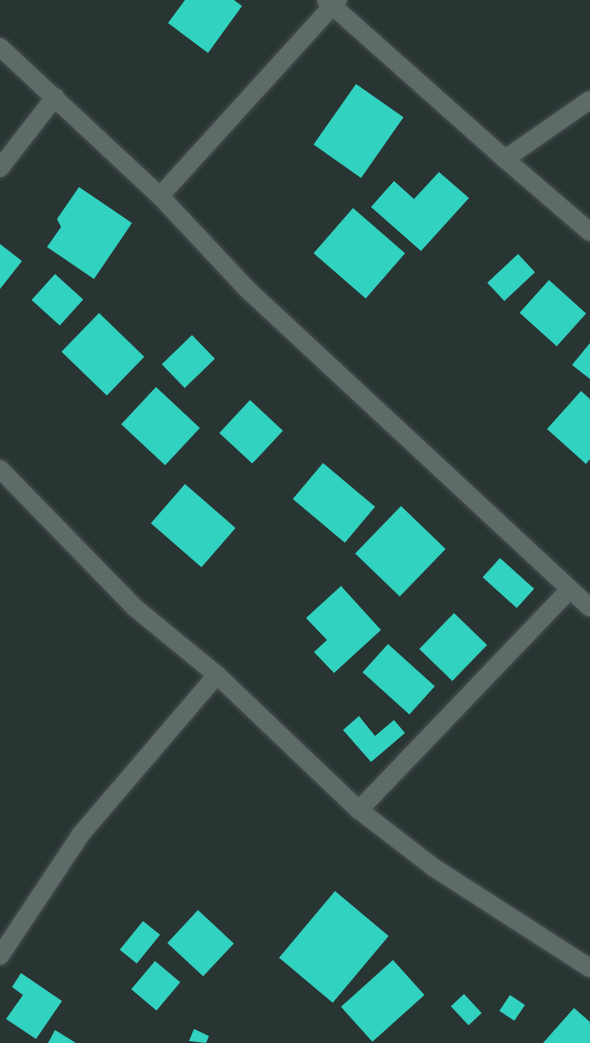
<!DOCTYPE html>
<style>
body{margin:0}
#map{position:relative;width:590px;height:1043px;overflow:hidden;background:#293533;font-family:"Zilla Slab",serif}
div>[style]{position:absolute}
.building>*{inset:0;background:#32d2c1;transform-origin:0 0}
.roads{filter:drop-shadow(0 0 2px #46504f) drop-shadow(0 0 2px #46504f)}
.minor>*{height:18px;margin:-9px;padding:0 9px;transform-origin:9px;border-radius:9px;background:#5e6b69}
span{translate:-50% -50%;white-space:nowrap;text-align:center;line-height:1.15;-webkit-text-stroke:7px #1f2b29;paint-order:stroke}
</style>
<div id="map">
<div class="building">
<i style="clip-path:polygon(185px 0,234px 0,242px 6px,208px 53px,168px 23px)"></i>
<i style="left:356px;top:84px;width:58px;height:74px;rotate:35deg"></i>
<i style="clip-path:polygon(439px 172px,469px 198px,421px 251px,371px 207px,394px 181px,414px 199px)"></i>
<i style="clip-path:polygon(79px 187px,132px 223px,94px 279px,47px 247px,61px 227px,57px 219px)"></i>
<i style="left:353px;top:208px;width:69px;height:60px;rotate:41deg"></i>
<i style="clip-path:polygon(0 244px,22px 261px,0 289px)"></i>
<i style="left:518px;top:254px;width:25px;height:42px;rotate:47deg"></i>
<i style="left:55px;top:274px;width:38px;height:35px;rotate:42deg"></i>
<i style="left:549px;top:280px;width:50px;height:44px;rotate:42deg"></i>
<i style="left:99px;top:313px;width:63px;height:54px;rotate:44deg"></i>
<i style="left:192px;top:335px;width:33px;height:42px;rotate:46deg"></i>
<i style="clip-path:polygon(590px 343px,590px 379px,572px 365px)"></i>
<i style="left:156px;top:387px;width:60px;height:51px;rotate:43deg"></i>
<i style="clip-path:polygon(581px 391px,590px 399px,590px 459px,586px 464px,547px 429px)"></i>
<i style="left:250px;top:400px;width:45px;height:45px;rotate:43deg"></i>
<i style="left:323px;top:463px;width:68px;height:47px;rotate:40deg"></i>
<i style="left:185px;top:484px;width:67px;height:52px;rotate:41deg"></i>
<i style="left:401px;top:506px;width:62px;height:66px;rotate:44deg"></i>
<i style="left:500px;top:558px;width:46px;height:26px;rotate:42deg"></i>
<i style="clip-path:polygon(341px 586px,381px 630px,334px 673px,314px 652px,327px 640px,306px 618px)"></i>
<i style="left:454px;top:613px;width:46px;height:50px;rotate:44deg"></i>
<i style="left:388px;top:644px;width:63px;height:38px;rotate:42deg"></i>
<i style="clip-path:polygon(359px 716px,375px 736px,394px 720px,405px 733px,371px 762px,343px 730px)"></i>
<i style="left:335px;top:891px;width:70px;height:87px;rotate:40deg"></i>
<i style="left:198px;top:910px;width:49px;height:45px;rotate:43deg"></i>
<i style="left:143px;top:921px;width:22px;height:37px;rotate:39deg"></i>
<i style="left:393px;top:960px;width:47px;height:70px;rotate:48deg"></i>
<i style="left:155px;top:961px;width:33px;height:37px;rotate:40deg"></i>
<i style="clip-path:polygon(21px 973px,62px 1001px,36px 1039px,6px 1019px,23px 995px,12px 987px)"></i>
<i style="left:464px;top:994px;width:26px;height:18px;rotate:47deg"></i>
<i style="left:510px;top:995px;width:18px;height:19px;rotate:34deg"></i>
<i style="clip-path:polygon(574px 1008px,590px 1022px,590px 1043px,543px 1043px)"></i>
<i style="clip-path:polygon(194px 1029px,209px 1036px,206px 1043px,189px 1041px)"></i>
<i style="clip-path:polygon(55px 1030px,76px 1043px,48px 1043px)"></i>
</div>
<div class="roads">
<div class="minor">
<i style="left:326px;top:0;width:239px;rotate:41.6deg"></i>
<i style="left:505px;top:159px;width:103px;rotate:-34.8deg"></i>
<i style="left:0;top:47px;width:219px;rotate:43deg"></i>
<i style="left:160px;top:196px;width:127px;rotate:46.9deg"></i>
<i style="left:247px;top:289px;width:468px;rotate:42.9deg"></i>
<i style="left:505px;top:159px;width:112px;rotate:40.7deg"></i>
<i style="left:0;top:168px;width:90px;rotate:-52.2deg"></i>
<i style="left:160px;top:196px;width:265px;rotate:-47.8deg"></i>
<i style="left:0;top:469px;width:192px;rotate:45.8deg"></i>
<i style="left:134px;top:607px;width:107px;rotate:39.3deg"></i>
<i style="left:217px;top:675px;width:196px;rotate:43.6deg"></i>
<i style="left:359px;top:810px;width:93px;rotate:37.6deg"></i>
<i style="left:433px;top:867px;width:187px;rotate:32.8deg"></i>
<i style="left:359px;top:810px;width:304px;rotate:-46.3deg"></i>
<i style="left:0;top:956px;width:146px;rotate:-56.4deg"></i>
<i style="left:81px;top:834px;width:209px;rotate:-49.5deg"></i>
</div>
</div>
</div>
